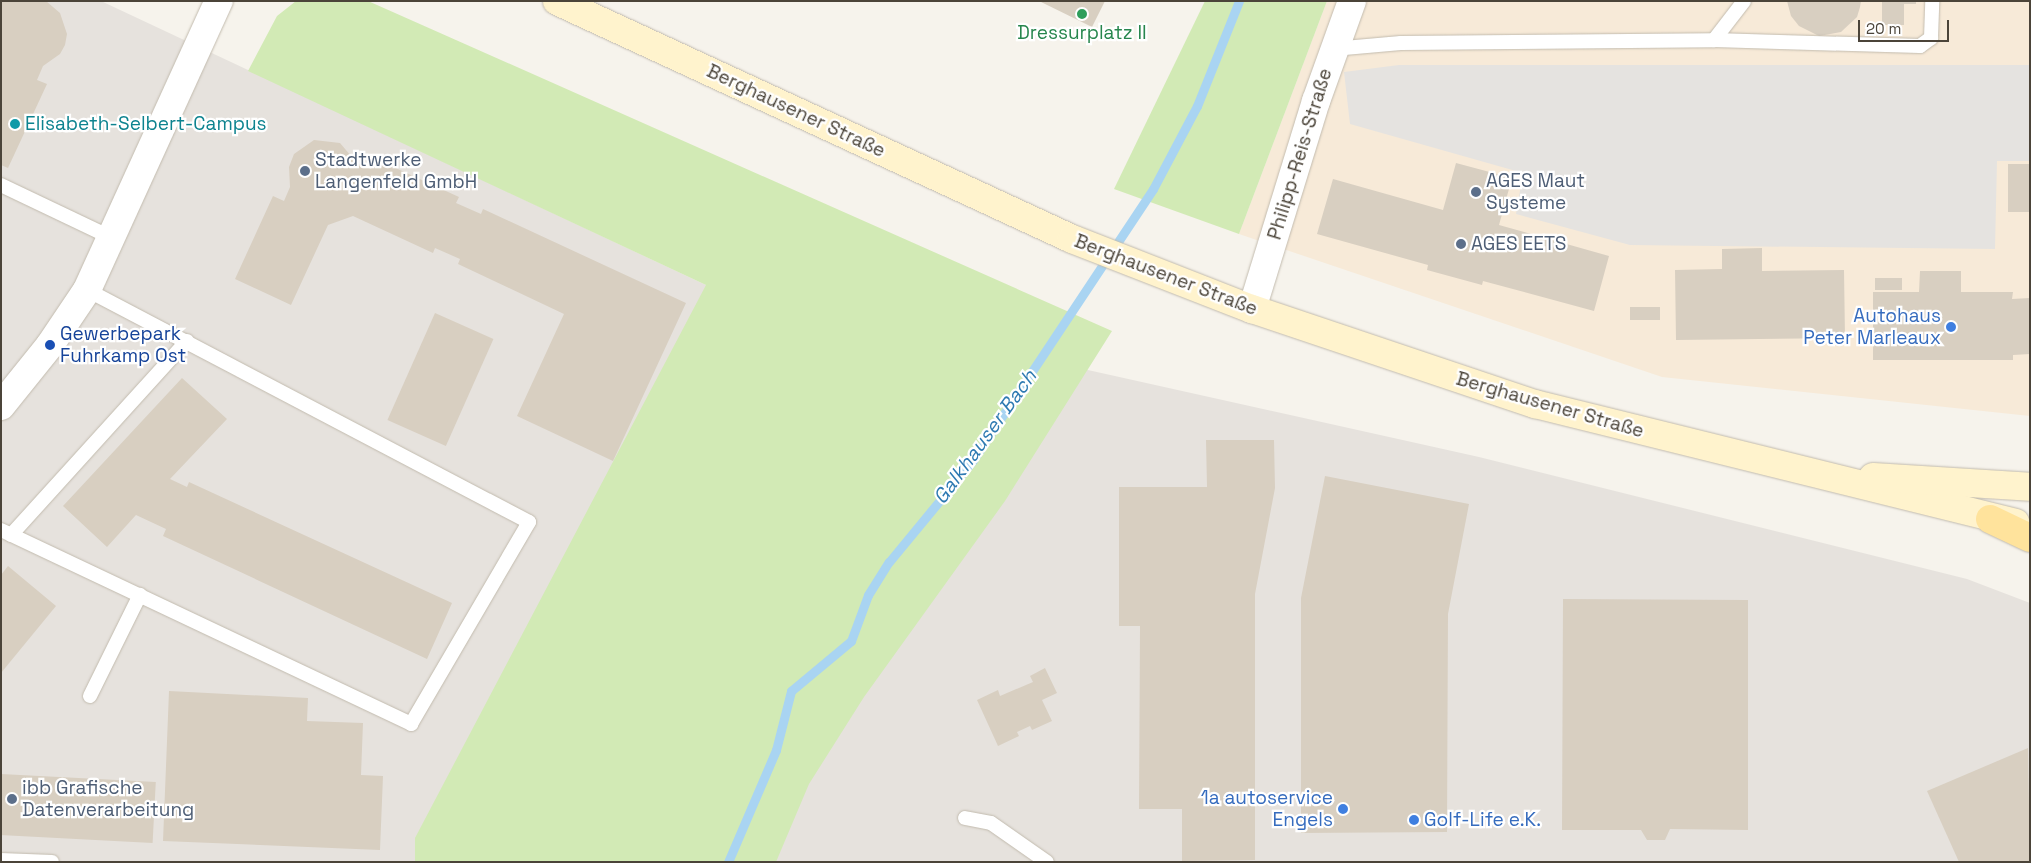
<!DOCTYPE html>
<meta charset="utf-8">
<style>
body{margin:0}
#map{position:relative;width:2031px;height:863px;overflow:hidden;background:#f6f3ec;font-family:"Space Grotesk",sans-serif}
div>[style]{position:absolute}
.commercial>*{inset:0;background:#f7ead8}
.industrial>*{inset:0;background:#e6e2dd}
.green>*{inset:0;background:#d2eab5}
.parking>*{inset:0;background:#e5e3e0}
.stream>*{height:9px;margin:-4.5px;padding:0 4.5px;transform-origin:4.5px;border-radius:4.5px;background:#a9d4f2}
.building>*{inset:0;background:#d8cfc1;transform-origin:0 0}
.roads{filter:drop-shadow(0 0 1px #c2bbae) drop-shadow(0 0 1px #c2bbae)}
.lane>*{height:14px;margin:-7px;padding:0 7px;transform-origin:7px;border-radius:7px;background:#fff}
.street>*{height:28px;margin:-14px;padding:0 14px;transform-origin:14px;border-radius:14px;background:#fff}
.secondary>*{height:28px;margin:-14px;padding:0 14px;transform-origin:14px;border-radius:14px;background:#fff3cd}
.primary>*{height:28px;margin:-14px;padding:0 14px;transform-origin:14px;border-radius:14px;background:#ffe39c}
.dots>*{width:14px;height:14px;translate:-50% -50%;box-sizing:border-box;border:2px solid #fff;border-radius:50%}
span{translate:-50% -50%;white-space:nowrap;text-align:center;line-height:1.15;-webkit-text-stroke:4.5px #fff;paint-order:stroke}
.leisure-label{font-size:19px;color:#27864d}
.street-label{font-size:19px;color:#4b4439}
.culture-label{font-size:19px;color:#0d838f}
.left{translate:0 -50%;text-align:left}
.service-label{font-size:19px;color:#4e5e75}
.shop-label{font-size:19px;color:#366cbe}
.right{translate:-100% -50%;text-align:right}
.transit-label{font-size:19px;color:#164399}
.water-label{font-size:20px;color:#2e7ab2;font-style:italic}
.frame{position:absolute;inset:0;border:2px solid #4b4439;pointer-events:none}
.scale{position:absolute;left:1858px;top:20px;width:91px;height:22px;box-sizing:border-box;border:2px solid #4b4439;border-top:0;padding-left:6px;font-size:15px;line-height:18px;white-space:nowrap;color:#4b4439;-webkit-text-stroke:4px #fff;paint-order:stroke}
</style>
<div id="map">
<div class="commercial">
<i style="clip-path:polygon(1327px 1px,2030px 1px,2030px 416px,1662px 377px,1239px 234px)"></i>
</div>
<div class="industrial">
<i style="clip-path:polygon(1px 1px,101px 1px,706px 285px,1479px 457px,1967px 579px,2030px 603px,2030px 862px,1px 862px)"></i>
</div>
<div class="green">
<i style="clip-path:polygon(296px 1px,368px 1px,1112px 331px,1005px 501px,864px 697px,809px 784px,776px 862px,415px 862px,415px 838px,706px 285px,248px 71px,277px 16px)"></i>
<i style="clip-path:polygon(1205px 1px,1327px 1px,1239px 234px,1114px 189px)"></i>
</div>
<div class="parking">
<i style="clip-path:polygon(1399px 65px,2030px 65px,2030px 161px,1997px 161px,1995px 249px,1630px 245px,1516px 214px,1523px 173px,1350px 124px,1344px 72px)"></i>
</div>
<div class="stream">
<i style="left:728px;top:862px;width:122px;rotate:-66.8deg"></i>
<i style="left:776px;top:750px;width:61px;rotate:-75.7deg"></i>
<i style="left:791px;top:691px;width:78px;rotate:-39.8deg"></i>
<i style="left:851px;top:641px;width:49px;rotate:-69.7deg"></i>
<i style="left:868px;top:595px;width:39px;rotate:-58deg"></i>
<i style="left:889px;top:562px;width:132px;rotate:-50.5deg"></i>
<i style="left:973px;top:460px;width:325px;rotate:-56.4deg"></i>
<i style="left:1153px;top:189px;width:94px;rotate:-62.1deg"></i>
<i style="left:1197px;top:106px;width:113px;rotate:-68.2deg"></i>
</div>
<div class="building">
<i style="clip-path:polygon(1px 1px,46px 1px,60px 13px,67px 34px,65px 45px,60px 54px,43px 66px,37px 80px,47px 84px,8px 168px,1px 165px)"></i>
<i style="clip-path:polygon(1039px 1px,1105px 1px,1092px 27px)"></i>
<i style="clip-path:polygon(1787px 1px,1861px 1px,1860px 7px,1857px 17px,1841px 32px,1819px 36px,1799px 26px,1791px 16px)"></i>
<i style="clip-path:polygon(1882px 1px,1916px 1px,1916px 4px,1904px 4px,1904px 25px,1882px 25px)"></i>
<i style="clip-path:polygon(314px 140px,340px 143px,357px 163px,371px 169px,376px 159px,459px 197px,456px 203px,481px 214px,483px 209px,686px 303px,613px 461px,517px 416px,564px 314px,458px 264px,460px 259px,435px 248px,433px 253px,353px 216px,328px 225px,291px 305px,235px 279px,273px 196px,284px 201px,290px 187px,289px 167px,294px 154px)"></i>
<i style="clip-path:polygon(1456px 163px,1512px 178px,1499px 225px,1609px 256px,1594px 311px,1483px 281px,1482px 285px,1427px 270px,1428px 265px,1317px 234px,1333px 179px,1443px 210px)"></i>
<i style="left:2008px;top:164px;width:22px;height:48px"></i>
<i style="clip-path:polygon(1762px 248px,1762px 271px,1844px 270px,1845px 338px,1676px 340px,1675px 270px,1722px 269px,1722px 249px)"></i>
<i style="clip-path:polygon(1920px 271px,1961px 271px,1961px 292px,2013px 292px,2012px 299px,2030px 298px,2030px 354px,2013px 355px,2013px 360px,1873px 360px,1873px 292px,1919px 292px)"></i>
<i style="left:1902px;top:278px;width:12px;height:27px;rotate:90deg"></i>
<i style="left:1630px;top:307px;width:30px;height:13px"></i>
<i style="left:435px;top:313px;width:64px;height:117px;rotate:24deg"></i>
<i style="clip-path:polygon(182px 378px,227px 419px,170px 479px,187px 487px,189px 482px,452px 603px,427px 659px,163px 536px,166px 529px,136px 515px,107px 547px,63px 506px)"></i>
<i style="clip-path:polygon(1206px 440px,1274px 440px,1275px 488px,1255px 594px,1255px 860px,1182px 861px,1182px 809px,1139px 809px,1140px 626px,1119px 626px,1119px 487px,1207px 487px)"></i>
<i style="clip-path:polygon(1325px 476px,1469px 504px,1448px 614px,1447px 832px,1301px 833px,1301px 598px)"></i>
<i style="clip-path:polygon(8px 566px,56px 606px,1px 673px,1px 575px)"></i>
<i style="clip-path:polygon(1563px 599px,1748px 600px,1748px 830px,1670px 829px,1665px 840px,1647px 840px,1641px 830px,1562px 830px)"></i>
<i style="clip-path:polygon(1045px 668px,1057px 693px,1042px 700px,1052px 721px,1032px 730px,1030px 726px,1017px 732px,1019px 736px,998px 746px,977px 700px,998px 690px,1000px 696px,1033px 682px,1030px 676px)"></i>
<i style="clip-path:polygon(169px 691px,308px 698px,307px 721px,363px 723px,361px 775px,383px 776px,380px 850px,163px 841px)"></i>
<i style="clip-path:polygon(2028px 748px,2030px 862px,1959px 862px,1927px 791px)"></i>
<i style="left:1px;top:774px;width:155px;height:61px;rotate:3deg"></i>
</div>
<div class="roads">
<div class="lane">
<i style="left:1714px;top:40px;width:49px;rotate:-52.4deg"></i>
<i style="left:1333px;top:49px;width:68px;rotate:-5deg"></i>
<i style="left:1401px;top:43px;width:313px;rotate:-0.5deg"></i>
<i style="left:1714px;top:40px;width:206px;rotate:1.7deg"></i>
<i style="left:1920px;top:46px;width:14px;rotate:-36deg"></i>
<i style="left:1931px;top:38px;width:37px;rotate:-88deg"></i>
<i style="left:1px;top:185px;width:121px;rotate:25.5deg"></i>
<i style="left:1px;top:530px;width:454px;rotate:25.3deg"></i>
<i style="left:411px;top:724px;width:234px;rotate:-59.7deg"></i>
<i style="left:529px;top:522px;width:499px;rotate:-152.3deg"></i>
<i style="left:11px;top:535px;width:262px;rotate:-47.8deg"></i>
<i style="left:90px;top:696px;width:113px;rotate:-63.7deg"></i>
<i style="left:965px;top:818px;width:26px;rotate:11deg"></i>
<i style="left:991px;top:823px;width:68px;rotate:34.9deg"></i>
<i style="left:1px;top:860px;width:51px;rotate:2.2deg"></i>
</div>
<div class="street">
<i style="left:1252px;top:309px;width:218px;rotate:-72.9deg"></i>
<i style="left:1316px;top:101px;width:106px;rotate:-70.2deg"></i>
<i style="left:1px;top:406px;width:78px;rotate:-51.2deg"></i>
<i style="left:50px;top:345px;width:66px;rotate:-56.1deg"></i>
<i style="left:87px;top:290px;width:318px;rotate:-65.5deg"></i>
</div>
<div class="secondary">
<i style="left:557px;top:1px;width:567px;rotate:24.8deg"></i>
<i style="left:1072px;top:239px;width:193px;rotate:21.3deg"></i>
<i style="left:1252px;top:309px;width:299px;rotate:18.6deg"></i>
<i style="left:1535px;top:404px;width:495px;rotate:13.9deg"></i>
<i style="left:1873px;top:477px;width:157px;rotate:3.6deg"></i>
</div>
<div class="primary">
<i style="left:1990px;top:519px;width:44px;rotate:25.4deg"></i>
</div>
</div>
<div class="dots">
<i style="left:1082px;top:14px;background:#2e9e5b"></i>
<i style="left:15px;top:124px;background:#0f9aa8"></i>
<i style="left:305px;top:171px;background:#5c6f8a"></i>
<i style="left:1476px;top:192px;background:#5c6f8a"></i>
<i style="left:1461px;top:244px;background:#5c6f8a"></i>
<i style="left:1951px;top:327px;background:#3f7fe0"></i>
<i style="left:50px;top:345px;background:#1a4fb4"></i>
<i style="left:12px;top:799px;background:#5c6f8a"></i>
<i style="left:1343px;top:809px;background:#3f7fe0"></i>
<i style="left:1414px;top:820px;background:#3f7fe0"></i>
</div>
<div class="leisure-label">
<span style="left:1082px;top:33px">Dressurplatz II</span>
</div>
<div class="street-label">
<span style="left:796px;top:111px;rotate:25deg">Berghausener Straße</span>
<span style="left:1300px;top:154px;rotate:-73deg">Philipp-Reis-Straße</span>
<span style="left:1166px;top:275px;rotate:21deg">Berghausener Straße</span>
<span style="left:1550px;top:405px;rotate:16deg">Berghausener Straße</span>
</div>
<div class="culture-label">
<span class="left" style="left:25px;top:124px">Elisabeth-Selbert-Campus</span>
</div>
<div class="service-label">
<span class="left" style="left:315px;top:171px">Stadtwerke<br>Langenfeld GmbH</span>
<span class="left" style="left:1486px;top:192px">AGES Maut<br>Systeme</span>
<span class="left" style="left:1471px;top:244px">AGES EETS</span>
<span class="left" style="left:22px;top:799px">ibb Grafische<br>Datenverarbeitung</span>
</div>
<div class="shop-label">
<span class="right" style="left:1941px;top:327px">Autohaus<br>Peter Marleaux</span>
<span class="right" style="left:1333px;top:809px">1a autoservice<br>Engels</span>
<span class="left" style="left:1424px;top:820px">Golf-Life e.K.</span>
</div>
<div class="transit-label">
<span class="left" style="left:60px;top:345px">Gewerbepark<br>Fuhrkamp Ost</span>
</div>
<div class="water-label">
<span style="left:985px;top:437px;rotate:-54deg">Galkhauser Bach</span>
</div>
<div class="frame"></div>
<div class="scale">20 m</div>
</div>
